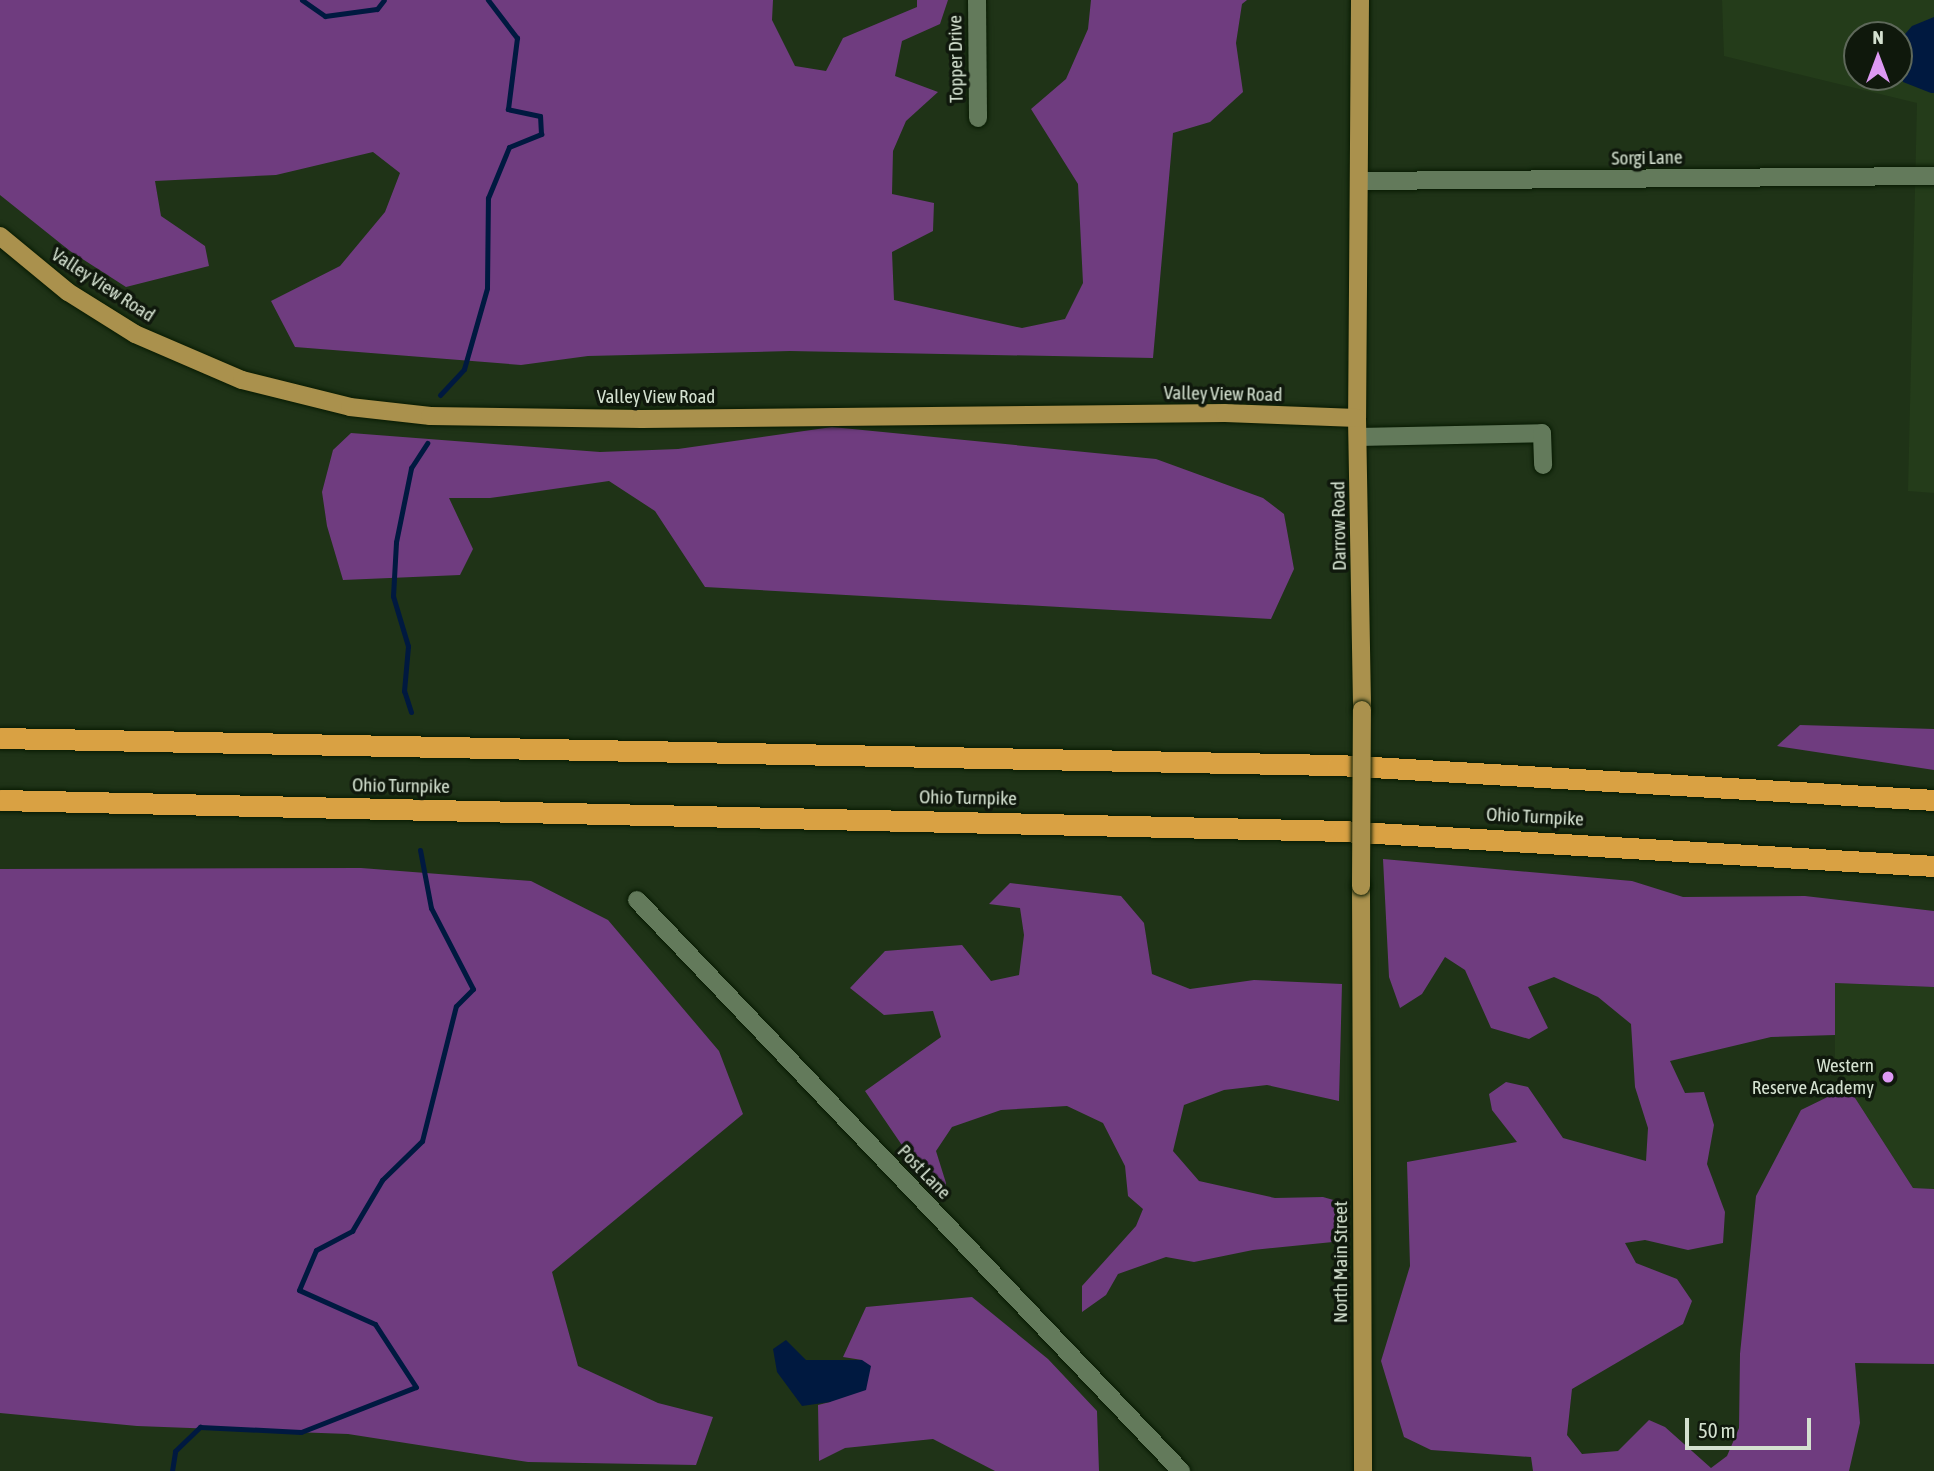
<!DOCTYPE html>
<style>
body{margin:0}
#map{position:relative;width:1934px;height:1471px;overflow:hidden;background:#1f3317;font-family:"Asap Condensed",sans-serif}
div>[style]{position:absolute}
.built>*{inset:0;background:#243c1a}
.green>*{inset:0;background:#6f3c7f}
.water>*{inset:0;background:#001940}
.stream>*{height:5px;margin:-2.5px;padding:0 2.5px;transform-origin:2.5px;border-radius:2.5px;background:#001940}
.roads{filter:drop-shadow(0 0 2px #071a02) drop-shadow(0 0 2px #071a02)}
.minor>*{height:18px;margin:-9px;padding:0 9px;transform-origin:9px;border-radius:9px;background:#637a5b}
.major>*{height:18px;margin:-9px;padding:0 9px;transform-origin:9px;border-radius:9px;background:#aa914d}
.highway>*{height:21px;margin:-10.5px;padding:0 10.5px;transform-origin:10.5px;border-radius:10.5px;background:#d9a143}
.bridges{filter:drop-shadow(0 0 2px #071a02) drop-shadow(0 0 2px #071a02)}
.major-bridge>*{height:18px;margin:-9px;padding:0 9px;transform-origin:9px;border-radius:9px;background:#aa914d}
.dots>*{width:19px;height:19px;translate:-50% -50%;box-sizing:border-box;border:4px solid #0f180c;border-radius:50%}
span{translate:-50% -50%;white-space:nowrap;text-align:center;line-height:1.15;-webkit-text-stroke:7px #0f180c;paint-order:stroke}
.street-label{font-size:19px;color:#d4e1d0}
.poi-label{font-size:19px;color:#d4e1d0}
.right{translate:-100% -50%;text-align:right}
.north{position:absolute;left:1843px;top:21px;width:70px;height:70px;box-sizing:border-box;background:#0f180c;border:2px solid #5e685a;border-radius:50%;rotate:0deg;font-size:19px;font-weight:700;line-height:28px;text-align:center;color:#d4e1d0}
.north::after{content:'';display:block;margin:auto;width:24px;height:32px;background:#dd99f3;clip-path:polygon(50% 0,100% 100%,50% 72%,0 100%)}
.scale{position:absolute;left:1685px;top:1418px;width:126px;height:32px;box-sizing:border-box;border:4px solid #d4e1d0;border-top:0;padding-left:9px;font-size:21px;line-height:24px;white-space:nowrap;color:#d4e1d0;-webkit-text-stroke:5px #0f180c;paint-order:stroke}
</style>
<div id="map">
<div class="built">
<i style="clip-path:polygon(evenodd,1722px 0,1934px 0,1934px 493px,1908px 491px,1917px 103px,1724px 56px,1722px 0,1857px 35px,1899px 35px,1899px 77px,1857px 77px,1857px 35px)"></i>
<i style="clip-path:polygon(1835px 983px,1934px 987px,1934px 1189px,1913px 1188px,1835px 1067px)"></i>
</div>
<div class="green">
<i style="clip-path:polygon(0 0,773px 0,772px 20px,795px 66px,826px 71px,843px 38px,917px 7px,917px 0,948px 0,940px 24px,902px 41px,895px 76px,938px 92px,906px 121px,893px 151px,892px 194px,934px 203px,933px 231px,892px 252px,894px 300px,1022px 328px,1065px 319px,1083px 283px,1078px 184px,1031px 109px,1066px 79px,1088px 29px,1091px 0,1247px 0,1242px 4px,1236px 43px,1243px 92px,1210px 122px,1173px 133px,1153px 358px,790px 351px,588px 356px,521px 365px,295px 347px,271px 301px,340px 266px,385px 212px,400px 173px,373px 152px,276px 175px,155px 181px,161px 216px,205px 246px,209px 266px,126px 287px,70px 251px,0 195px)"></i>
<i style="clip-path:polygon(832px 427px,1156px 459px,1263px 498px,1284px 514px,1294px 569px,1271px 619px,705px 587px,655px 511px,609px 481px,490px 498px,449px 498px,473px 549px,460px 575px,343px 580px,327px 526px,322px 492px,333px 450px,351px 433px,600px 452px,678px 449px)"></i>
<i style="clip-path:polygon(1800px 725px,1934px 729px,1934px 770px,1777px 746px)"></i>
<i style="clip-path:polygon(1383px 859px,1632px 881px,1683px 897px,1805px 896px,1934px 911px,1934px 987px,1835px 983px,1835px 1035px,1771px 1037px,1670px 1061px,1685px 1093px,1704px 1092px,1714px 1125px,1707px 1164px,1725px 1212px,1723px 1243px,1688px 1250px,1645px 1240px,1625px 1243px,1636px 1263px,1677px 1279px,1692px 1301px,1683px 1324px,1572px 1389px,1567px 1435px,1582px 1454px,1618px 1451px,1649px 1420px,1665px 1427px,1711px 1468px,1727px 1456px,1739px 1428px,1740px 1354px,1756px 1196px,1801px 1110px,1848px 1087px,1913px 1188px,1934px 1189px,1934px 1364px,1855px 1363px,1860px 1423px,1849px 1471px,1533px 1471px,1531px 1457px,1431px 1450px,1404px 1437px,1381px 1361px,1410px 1266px,1407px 1162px,1517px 1142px,1492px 1110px,1489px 1094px,1506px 1082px,1528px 1087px,1563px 1138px,1646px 1161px,1648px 1128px,1635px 1087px,1631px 1024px,1598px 997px,1554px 977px,1528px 987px,1548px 1028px,1529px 1039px,1491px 1028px,1465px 970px,1445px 957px,1422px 994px,1400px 1008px,1389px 977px)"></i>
<i style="clip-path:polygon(361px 868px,531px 881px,608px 920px,719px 1051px,743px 1114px,552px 1272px,578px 1366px,658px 1403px,713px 1417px,696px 1465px,528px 1462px,348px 1434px,137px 1426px,0 1413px,0 869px)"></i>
<i style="clip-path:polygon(1010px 883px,1121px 896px,1144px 923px,1152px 974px,1190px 989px,1254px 980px,1342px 984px,1339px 1101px,1267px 1085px,1224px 1090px,1184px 1105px,1173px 1151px,1199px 1181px,1275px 1198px,1323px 1197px,1344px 1203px,1343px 1241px,1253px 1250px,1194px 1262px,1166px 1257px,1118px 1274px,1106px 1295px,1082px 1312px,1082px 1286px,1136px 1226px,1143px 1209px,1128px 1196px,1125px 1166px,1103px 1123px,1067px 1106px,1001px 1110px,952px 1127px,936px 1151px,946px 1183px,944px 1194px,927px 1182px,865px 1091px,941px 1037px,933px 1011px,884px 1015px,850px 988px,885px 951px,962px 945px,991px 981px,1019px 975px,1024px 935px,1020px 908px,989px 904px)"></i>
<i style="clip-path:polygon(972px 1297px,1048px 1359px,1097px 1411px,1099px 1471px,995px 1471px,933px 1439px,845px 1448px,819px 1461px,818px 1405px,830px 1402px,862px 1360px,843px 1357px,866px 1307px)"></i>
</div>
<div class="water">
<i style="clip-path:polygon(1934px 17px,1934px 93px,1931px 93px,1903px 82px,1899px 41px,1912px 26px)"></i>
<i style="clip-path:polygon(786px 1340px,806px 1360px,862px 1360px,871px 1366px,866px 1390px,830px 1402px,802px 1406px,777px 1372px,773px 1349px)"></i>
</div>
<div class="stream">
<i style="left:302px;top:0;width:28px;rotate:35deg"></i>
<i style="left:325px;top:16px;width:52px;rotate:-7.7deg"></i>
<i style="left:377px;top:9px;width:11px;rotate:-52deg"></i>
<i style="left:440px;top:395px;width:35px;rotate:-47deg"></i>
<i style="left:464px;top:369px;width:84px;rotate:-74.1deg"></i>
<i style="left:487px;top:288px;width:90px;rotate:-89.4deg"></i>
<i style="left:488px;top:198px;width:55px;rotate:-67.6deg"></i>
<i style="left:509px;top:147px;width:35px;rotate:-22deg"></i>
<i style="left:541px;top:134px;width:18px;rotate:-93deg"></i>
<i style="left:540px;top:116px;width:33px;rotate:-168deg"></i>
<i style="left:508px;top:109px;width:72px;rotate:-82.8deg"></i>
<i style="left:517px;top:38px;width:48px;rotate:-127.3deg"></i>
<i style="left:411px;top:712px;width:22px;rotate:-108deg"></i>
<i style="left:404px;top:691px;width:45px;rotate:-84.9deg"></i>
<i style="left:408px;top:646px;width:52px;rotate:-106.7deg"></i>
<i style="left:393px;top:596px;width:54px;rotate:-86.8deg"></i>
<i style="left:396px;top:542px;width:76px;rotate:-78.5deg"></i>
<i style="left:411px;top:468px;width:30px;rotate:-57deg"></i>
<i style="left:172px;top:1471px;width:20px;rotate:-81deg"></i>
<i style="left:175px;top:1451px;width:35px;rotate:-44deg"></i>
<i style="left:200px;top:1427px;width:101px;rotate:2.8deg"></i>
<i style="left:301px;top:1432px;width:123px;rotate:-21.4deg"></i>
<i style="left:416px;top:1387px;width:75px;rotate:-123.1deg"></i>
<i style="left:375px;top:1324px;width:83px;rotate:-155.9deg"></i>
<i style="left:299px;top:1290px;width:43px;rotate:-67deg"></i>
<i style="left:316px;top:1250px;width:41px;rotate:-27.8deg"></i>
<i style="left:352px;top:1231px;width:59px;rotate:-59.5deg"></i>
<i style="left:382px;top:1180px;width:56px;rotate:-44.3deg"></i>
<i style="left:422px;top:1141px;width:139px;rotate:-75.9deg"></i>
<i style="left:456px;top:1006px;width:24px;rotate:-45deg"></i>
<i style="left:473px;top:989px;width:91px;rotate:-117.4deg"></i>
<i style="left:431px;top:908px;width:59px;rotate:-100.7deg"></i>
</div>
<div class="roads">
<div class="minor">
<i style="left:977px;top:0;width:118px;rotate:89.5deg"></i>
<i style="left:1360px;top:181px;width:574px;rotate:-0.5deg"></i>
<i style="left:1358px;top:437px;width:184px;rotate:-1.2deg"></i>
<i style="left:1542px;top:433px;width:32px;rotate:88deg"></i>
<i style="left:637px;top:900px;width:789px;rotate:46.39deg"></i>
</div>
<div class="major">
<i style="left:1360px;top:0;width:418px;rotate:90.4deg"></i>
<i style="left:1357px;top:418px;width:292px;rotate:89deg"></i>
<i style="left:0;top:236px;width:88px;rotate:39.5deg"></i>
<i style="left:68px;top:292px;width:79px;rotate:32.1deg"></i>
<i style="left:135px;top:334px;width:116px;rotate:23.3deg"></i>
<i style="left:242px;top:380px;width:111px;rotate:14deg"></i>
<i style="left:350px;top:407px;width:81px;rotate:6.4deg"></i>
<i style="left:430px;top:416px;width:212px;rotate:0.8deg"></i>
<i style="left:642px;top:419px;width:583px;rotate:-0.59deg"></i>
<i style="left:1225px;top:413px;width:132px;rotate:2.2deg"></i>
<i style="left:1361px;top:886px;width:585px;rotate:89.8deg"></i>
</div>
<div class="highway">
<i style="left:0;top:738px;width:1338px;rotate:1.16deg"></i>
<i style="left:1338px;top:765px;width:597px;rotate:3.36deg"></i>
<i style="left:0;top:800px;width:1342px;rotate:1.32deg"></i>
<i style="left:1342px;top:831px;width:593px;rotate:3.38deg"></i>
</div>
</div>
<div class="bridges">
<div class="major-bridge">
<i style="left:1361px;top:886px;width:176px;rotate:-89.7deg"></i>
</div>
</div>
<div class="dots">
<i style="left:1888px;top:1077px;background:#dd99f3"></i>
</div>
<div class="street-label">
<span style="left:956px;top:59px;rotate:-91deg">Topper Drive</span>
<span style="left:1647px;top:158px;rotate:-1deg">Sorgi Lane</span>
<span style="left:103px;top:285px;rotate:33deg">Valley View Road</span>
<span style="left:1223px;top:394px;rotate:1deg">Valley View Road</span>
<span style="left:656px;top:397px">Valley View Road</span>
<span style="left:1339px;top:526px;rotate:-91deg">Darrow Road</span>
<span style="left:401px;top:786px;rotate:1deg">Ohio Turnpike</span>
<span style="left:968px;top:798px;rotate:1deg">Ohio Turnpike</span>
<span style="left:1535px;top:817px;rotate:3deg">Ohio Turnpike</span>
<span style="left:924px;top:1172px;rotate:46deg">Post Lane</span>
<span style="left:1341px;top:1262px;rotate:-90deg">North Main Street</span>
</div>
<div class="poi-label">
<span class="right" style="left:1874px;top:1077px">Western<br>Reserve Academy</span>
</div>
<div class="north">N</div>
<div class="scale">50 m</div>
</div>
